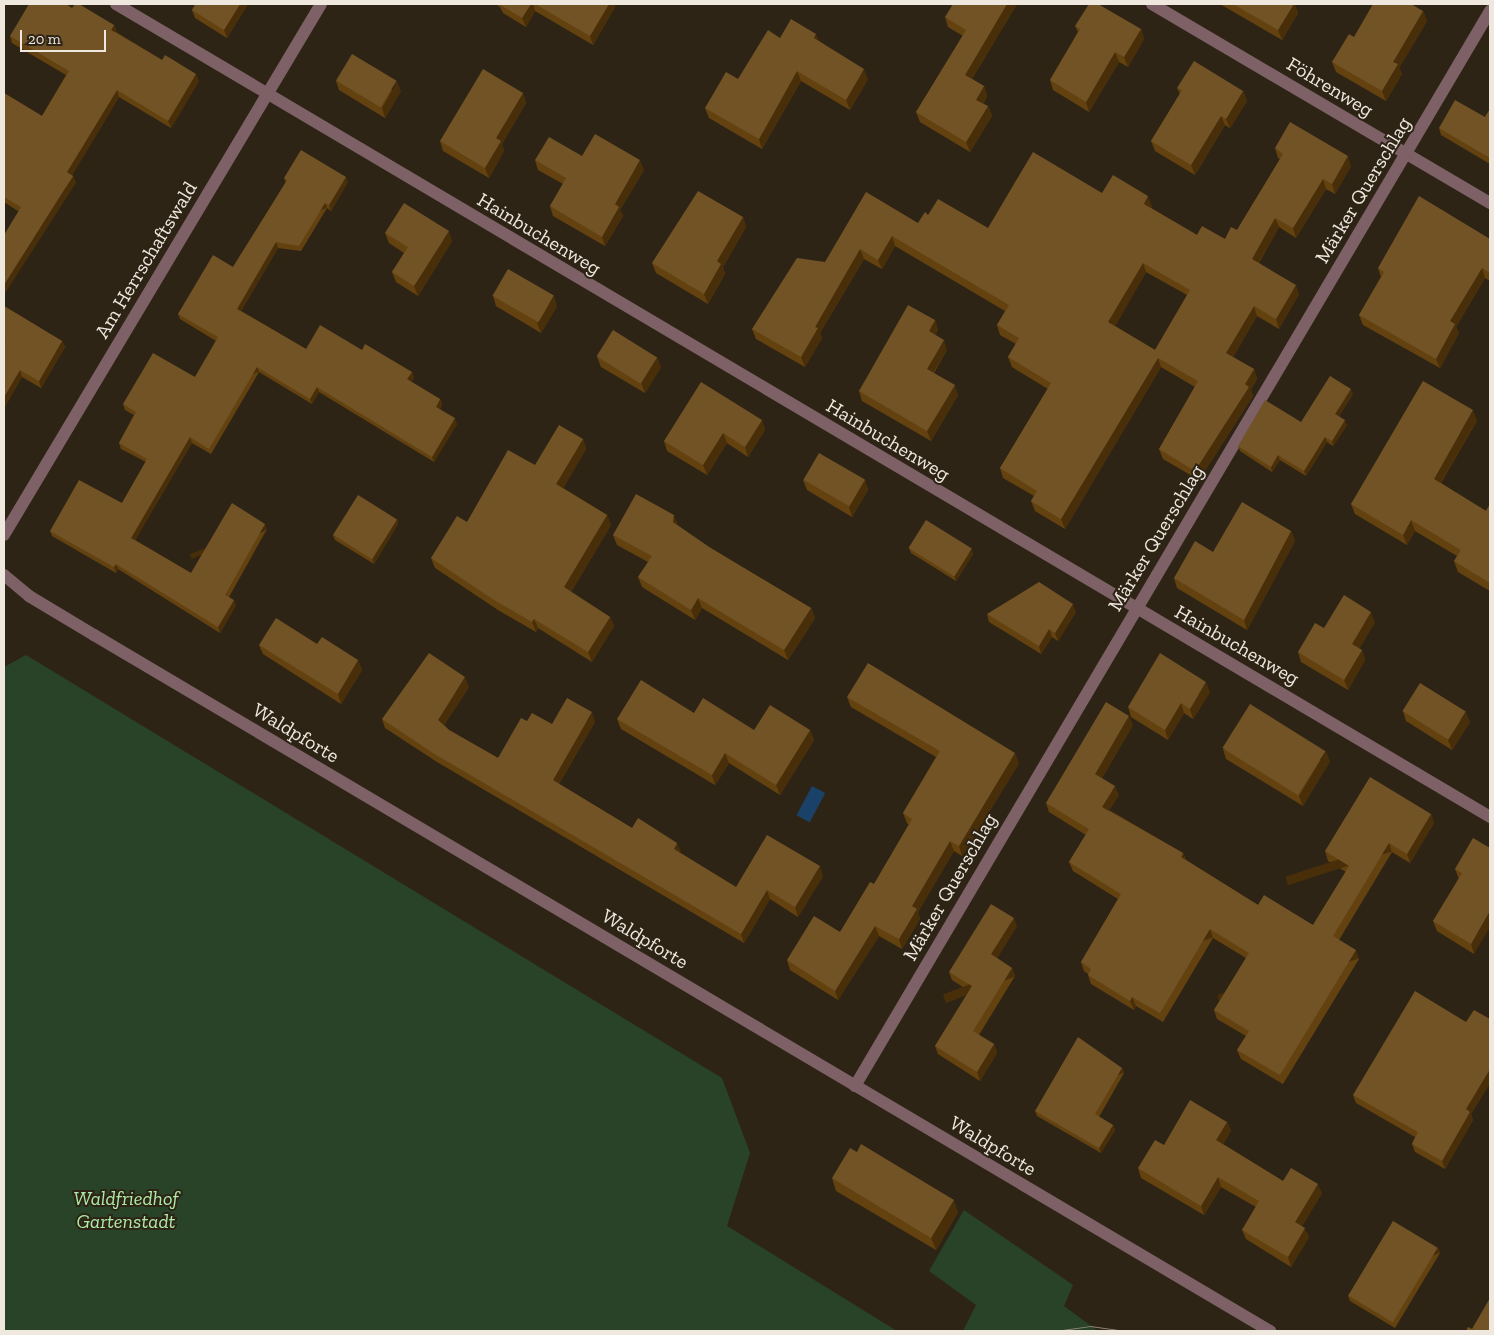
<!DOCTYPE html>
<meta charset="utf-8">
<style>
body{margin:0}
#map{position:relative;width:1494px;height:1335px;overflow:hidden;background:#2e2416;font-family:"Zilla Slab",serif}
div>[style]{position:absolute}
.green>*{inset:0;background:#284327}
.water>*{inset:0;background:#1a4269;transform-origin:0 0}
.street>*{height:12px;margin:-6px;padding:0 6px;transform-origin:6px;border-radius:6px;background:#7d6166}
.tram>*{height:1px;margin:-0.5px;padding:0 0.5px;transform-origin:0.5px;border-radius:0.5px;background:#92897e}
.wall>*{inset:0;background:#644210}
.shaded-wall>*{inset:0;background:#482e09;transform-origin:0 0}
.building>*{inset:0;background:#725326;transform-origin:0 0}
span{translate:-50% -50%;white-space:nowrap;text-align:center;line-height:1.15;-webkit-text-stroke:4px #2e2416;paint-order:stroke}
.street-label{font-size:20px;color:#efe8df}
.park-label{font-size:20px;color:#aceba8;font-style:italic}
.frame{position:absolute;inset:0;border:5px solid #efe8df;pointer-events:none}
.scale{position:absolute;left:20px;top:30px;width:86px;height:22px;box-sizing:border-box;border:2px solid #efe8df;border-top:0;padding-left:6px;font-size:15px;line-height:18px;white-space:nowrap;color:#efe8df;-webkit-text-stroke:4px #2e2416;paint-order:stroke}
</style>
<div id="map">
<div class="green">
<i style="clip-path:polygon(26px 655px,722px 1078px,750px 1153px,727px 1226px,897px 1331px,4px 1331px,4px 667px)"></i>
<i style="clip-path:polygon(964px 1210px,1073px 1285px,1064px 1306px,1098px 1331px,963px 1331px,976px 1305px,929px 1271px)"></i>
</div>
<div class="water">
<i style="left:812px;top:786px;width:15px;height:33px;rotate:28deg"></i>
</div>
<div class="street">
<i style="left:116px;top:4px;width:1597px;rotate:30.61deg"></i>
<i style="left:1152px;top:4px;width:392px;rotate:30.5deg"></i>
<i style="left:4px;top:535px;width:618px;rotate:-59.16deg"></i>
<i style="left:4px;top:575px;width:33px;rotate:40deg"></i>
<i style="left:29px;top:596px;width:76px;rotate:31deg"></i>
<i style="left:94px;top:635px;width:1367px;rotate:30.62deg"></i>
<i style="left:855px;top:1086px;width:1249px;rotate:-59.43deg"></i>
</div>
<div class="tram">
<i style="left:1055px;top:1331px;width:35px;rotate:-8deg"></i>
<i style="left:1090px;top:1326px;width:35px;rotate:8deg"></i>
</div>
<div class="wall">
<i style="clip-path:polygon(195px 4px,248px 4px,227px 38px,195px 18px,192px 10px)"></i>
<i style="clip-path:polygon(495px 4px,614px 4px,615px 7px,593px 45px,535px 11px,526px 27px,503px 13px,500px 7px)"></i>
<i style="clip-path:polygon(1017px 4px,972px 79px,984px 86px,987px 96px,983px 104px,988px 106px,992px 116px,970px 152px,920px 122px,916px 112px,963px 36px,948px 27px,945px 17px)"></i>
<i style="clip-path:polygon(1220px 4px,1297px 4px,1295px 6px,1298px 13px,1282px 40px)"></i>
<i style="clip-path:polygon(1423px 11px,1427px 21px,1399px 68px,1402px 74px,1386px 101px,1336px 72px,1332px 62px,1354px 37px)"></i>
<i style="clip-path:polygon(114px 25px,116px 31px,116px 32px,162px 60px,199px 81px,171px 128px,119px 97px,72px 175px,73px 176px,76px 183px,18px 211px,4px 202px,4px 93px,42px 116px,66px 75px,12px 43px,10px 36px)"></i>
<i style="clip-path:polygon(1075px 26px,1141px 29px,1144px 39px,1128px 67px,1119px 62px,1089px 112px,1053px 90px,1050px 80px,1078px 32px)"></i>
<i style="clip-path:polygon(780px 38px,819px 41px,868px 79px,850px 110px,801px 81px,762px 149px,709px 118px,705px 108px,738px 79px)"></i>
<i style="clip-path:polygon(336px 81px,401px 91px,385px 118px,339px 90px)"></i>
<i style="clip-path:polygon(1177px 88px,1243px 91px,1247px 101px,1230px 128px,1225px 125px,1195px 175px,1155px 151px,1151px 141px,1180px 94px)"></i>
<i style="clip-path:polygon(523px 93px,526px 103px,502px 144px,504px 151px,489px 178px,443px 151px,440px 141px)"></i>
<i style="clip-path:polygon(1490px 109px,1490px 164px,1441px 135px,1439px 128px,1485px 117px)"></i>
<i style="clip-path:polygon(evenodd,1275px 148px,1351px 166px,1335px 194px,1326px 189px,1296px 238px,1279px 227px,1259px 263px,1299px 294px,1279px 329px,1257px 316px,1233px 357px,1254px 369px,1257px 379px,1251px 390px,1253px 396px,1199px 480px,1163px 459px,1159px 449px,1195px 387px,1161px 367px,1065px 529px,1035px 511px,1031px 501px,1034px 496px,1003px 478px,1000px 468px,1048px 389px,1012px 367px,1008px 357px,1016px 344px,1000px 335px,997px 325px,1005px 311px,895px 246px,882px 269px,864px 259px,820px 333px,822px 338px,805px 367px,756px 339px,752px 329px,825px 262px,918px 223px,928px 215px,988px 228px,1102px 193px,1152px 206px,1151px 208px,1197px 235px,1225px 239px,1237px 230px,1280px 159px,1278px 158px,1275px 148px,1146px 272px,1187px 295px,1155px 350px,1115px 326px,1146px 272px)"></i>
<i style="clip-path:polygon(582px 156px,644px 170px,620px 210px,623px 216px,605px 246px,553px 216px,550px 206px,563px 184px,538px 170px,535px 160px)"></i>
<i style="clip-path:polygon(284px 178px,348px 182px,331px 211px,327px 208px,301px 251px,278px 248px,241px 311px,306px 349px,362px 350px,412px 372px,414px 378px,411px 382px,440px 399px,442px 404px,440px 409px,457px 424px,434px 462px,319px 392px,312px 404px,259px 372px,211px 454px,192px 443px,135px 540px,191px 573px,267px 529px,229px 597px,236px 605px,220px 633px,118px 569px,116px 573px,52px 536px,50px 531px,122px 503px,146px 462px,121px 449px,119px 443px,134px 415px,125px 410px,123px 404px,195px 377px,216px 341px,180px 319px,178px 314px,233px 267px,286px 183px)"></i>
<i style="clip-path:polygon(743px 217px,746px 227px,723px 267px,725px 274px,708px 304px,656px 273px,652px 263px)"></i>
<i style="clip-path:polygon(385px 233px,452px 241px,418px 296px,396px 282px,392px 272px,404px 253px,389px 243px)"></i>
<i style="clip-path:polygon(1490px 239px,1490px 281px,1485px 278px,1456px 327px,1459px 333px,1440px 368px,1363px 325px,1359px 315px,1381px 277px,1378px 268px)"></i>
<i style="clip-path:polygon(493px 296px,557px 306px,541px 333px,496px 306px)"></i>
<i style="clip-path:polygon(4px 306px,62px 341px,65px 347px,41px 388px,22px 377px,4px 408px)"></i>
<i style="clip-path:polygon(935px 320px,938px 330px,935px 335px,947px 350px,934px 373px,958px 395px,931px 441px,862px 401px,859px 391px)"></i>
<i style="clip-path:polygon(597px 357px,661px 367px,645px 393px,601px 367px)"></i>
<i style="clip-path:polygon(1353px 394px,1339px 416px,1347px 425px,1333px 446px,1327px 442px,1306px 476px,1280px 460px,1272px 472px,1240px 451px,1238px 446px,1301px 422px)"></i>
<i style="clip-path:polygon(762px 420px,765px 430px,748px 457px,727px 443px,707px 475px,667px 451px,664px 441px)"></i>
<i style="clip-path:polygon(1477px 421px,1441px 483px,1486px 511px,1490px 504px,1490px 591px,1458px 572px,1454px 561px,1457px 556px,1415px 531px,1407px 545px,1355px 514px,1351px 504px)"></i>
<i style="clip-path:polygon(583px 439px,586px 449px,563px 488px,607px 515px,611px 525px,571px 592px,610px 617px,614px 626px,592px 662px,538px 628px,536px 632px,498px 610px,435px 568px,431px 558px,467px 522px,535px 465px)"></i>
<i style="clip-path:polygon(803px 480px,865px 480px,868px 490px,852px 517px,807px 490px)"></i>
<i style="clip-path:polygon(397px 519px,398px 524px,374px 564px,335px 540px,333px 535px)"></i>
<i style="clip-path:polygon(678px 526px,709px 547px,811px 608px,815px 618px,788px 660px,702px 608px,695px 620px,642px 587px,638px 577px,648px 562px,617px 545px,613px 535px)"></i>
<i style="clip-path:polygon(1291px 531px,1295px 541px,1247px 630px,1177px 588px,1174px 578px,1213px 552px)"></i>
<i style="clip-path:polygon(909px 548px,973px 554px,956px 581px,911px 553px)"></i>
<i style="clip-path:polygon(1076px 612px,1058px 641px,1052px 637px,1041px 654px,989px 622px,987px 614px)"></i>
<i style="clip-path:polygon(1375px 622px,1359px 649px,1362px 650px,1365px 660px,1348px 690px,1301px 662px,1298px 652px,1324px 628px)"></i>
<i style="clip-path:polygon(317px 644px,358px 660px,362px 670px,341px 704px,263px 654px,259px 645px)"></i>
<i style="clip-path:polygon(469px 687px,444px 725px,449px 730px,498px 758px,527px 721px,552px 724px,595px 722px,559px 784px,632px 828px,677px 843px,680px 853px,736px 887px,823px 876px,798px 917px,770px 899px,744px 943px,437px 762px,385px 728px,382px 719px)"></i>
<i style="clip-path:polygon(1210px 692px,1193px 719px,1184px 713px,1168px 740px,1131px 717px,1128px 707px)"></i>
<i style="clip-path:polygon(847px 697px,1019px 763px,962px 856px,954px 851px,918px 912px,920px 919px,902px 949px,879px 936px,838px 1000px,790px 970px,787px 960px,840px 932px,874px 884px,909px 825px,907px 823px,903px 813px,936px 757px,851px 707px)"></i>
<i style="clip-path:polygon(1403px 711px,1470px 722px,1452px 750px,1406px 721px)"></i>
<i style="clip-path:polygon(694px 713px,754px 730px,810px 730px,814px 740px,780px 795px,729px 763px,715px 785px,621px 729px,617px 719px)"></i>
<i style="clip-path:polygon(1133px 725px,1102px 778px,1119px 795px,1109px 810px,1183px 853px,1186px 860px,1258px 905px,1313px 925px,1346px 872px,1328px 861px,1325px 851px,1431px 814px,1434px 823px,1410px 863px,1392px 852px,1339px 940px,1359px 959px,1283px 1084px,1241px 1059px,1237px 1050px,1246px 1036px,1217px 1019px,1214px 1010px,1246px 958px,1213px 938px,1163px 1022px,1136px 1006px,1134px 1010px,1091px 984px,1088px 975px,1088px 974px,1084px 971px,1081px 962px,1118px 899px,1073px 871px,1069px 862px,1086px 835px,1049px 812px,1046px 803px)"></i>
<i style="clip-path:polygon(1223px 749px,1330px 761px,1303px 806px,1226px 759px)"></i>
<i style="clip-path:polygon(1490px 848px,1474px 954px,1437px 931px,1433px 921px,1459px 879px,1455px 869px)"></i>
<i style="clip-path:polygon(1017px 926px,997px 958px,1012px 968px,1015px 976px,979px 1035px,994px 1044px,997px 1053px,980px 1081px,938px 1054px,935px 1046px,969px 991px,952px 980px,949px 972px)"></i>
<i style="clip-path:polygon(1490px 1019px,1490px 1083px,1471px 1114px,1473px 1120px,1445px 1169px,1415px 1152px,1412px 1144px,1415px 1137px,1356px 1103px,1353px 1095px,1466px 1022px)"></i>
<i style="clip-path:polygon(1122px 1068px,1124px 1073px,1099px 1117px,1113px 1125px,1115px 1130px,1101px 1153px,1037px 1116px,1035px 1111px)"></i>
<i style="clip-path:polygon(1227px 1122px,1231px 1131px,1223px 1144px,1283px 1181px,1322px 1193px,1302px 1226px,1309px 1237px,1291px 1267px,1246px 1239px,1242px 1230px,1256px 1207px,1221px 1187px,1204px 1215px,1141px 1178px,1138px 1168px,1164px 1145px)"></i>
<i style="clip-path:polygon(832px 1178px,958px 1212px,936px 1250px,836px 1191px)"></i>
<i style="clip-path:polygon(1438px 1248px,1440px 1253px,1395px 1328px,1350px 1301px,1348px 1296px)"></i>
</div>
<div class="shaded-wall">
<i style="clip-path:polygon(240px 4px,248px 4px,227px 38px,224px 30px)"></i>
<i style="clip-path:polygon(531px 4px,533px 4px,535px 11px,526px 27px,522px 18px)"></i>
<i style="clip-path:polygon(609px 4px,614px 4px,615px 7px,593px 45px,590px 36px)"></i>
<i style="clip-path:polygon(1007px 4px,1017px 4px,969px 84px,965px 75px)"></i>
<i style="clip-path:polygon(1290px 4px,1297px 4px,1295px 6px,1298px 13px,1282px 40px,1278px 30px)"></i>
<i style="clip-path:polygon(1423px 11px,1427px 21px,1399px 68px,1402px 74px,1386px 101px,1382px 91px,1393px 62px)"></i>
<i style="clip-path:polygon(114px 25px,116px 31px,113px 36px,111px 30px)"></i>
<i style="clip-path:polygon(1141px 29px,1144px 39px,1128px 67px,1124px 57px)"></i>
<i style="clip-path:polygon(816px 34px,820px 44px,814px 38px)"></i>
<i style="clip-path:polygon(1115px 52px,1119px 62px,1089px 112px,1086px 102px)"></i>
<i style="clip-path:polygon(864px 69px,868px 79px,850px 110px,846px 100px)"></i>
<i style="clip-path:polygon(797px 71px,801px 81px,762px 149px,759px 139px)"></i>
<i style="clip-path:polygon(196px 74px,199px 81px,171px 128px,168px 121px)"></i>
<i style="clip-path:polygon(397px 81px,401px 91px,385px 118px,382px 108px)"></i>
<i style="clip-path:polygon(984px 86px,987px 96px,980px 109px,976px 100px)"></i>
<i style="clip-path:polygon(117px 90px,119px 97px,70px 179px,67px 172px)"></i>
<i style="clip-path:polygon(1243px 91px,1247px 101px,1230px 128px,1226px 119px)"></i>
<i style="clip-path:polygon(523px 93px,526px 103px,502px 144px,504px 151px,489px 178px,485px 168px,496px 138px)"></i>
<i style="clip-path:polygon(988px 106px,992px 116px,970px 152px,966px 142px)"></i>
<i style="clip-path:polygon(1221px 116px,1225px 125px,1195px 175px,1191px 165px)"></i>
<i style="clip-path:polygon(1348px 156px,1351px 166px,1335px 194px,1332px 184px)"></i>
<i style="clip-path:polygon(640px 160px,644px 170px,620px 210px,623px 216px,605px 246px,602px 237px,615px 204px)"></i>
<i style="clip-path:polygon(73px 176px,76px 183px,4px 295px,4px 285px)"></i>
<i style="clip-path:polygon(346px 177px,348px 182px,331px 211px,329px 205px)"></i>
<i style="clip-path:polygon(1323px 179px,1326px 189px,1296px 238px,1293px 228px)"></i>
<i style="clip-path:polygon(1148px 196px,1152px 206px,1147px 213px,1144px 204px)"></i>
<i style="left:325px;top:203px;width:5px;height:50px;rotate:68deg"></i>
<i style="clip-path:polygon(743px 217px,746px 227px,723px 267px,725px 274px,708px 304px,704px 294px,717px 261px)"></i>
<i style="clip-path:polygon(1275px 218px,1279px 227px,1255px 269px,1252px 259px)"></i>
<i style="clip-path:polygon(449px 231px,452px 241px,418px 296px,414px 286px)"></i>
<i style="clip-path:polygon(892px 236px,895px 246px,882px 269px,878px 260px)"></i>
<i style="clip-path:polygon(276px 242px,278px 248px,239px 314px,237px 309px)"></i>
<i style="clip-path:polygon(860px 249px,864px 259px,820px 333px,822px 338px,805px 367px,801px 357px,815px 327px)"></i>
<i style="clip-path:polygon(1143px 263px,1146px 272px,1112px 332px,1108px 322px)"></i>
<i style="clip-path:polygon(1482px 268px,1485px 278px,1456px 327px,1459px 333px,1440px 368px,1436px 359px,1450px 321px)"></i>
<i style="clip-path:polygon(1296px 285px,1299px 294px,1279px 329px,1276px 319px)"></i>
<i style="clip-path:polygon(554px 296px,557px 306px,541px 333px,537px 323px)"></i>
<i style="clip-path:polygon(1254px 306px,1257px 316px,1230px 363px,1226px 353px)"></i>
<i style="clip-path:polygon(935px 320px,938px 330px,932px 341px,929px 331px)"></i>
<i style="clip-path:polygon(944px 340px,947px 350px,930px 378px,927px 369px)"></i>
<i style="clip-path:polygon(62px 341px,65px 347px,41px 388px,39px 381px)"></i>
<i style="clip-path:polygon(657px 357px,661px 367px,645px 393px,641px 383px)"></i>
<i style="clip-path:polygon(1158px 358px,1161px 367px,1065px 529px,1061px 519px)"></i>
<i style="left:257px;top:367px;width:5px;height:95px;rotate:68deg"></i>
<i style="clip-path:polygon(1254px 369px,1257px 379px,1251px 390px,1253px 396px,1199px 480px,1195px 471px)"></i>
<i style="clip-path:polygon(20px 370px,22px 377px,4px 408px,4px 397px)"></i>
<i style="clip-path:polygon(412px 372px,414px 378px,409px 385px,407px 379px)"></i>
<i style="clip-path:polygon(955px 385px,958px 395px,931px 441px,927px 431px)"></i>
<i style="clip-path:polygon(317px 387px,319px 392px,312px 404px,310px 399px)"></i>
<i style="clip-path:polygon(1351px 389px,1353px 394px,1337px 419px,1335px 414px)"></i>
<i style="clip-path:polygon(440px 399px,442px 404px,438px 412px,436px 407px)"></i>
<i style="clip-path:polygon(1473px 410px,1477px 421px,1437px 489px,1434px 479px)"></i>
<i style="clip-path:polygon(455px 418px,457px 424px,434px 462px,432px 457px)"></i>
<i style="clip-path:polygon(762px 420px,765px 430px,748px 457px,745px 447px)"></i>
<i style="clip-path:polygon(1345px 420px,1347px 425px,1333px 446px,1332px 441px)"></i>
<i style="clip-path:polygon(723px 433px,727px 443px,707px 475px,703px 465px)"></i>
<i style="clip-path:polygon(190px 437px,192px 443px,133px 543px,131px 538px)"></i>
<i style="clip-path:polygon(1325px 437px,1327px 442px,1306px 476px,1304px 471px)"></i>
<i style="clip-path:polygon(583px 439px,586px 449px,560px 494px,556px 484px)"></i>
<i style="clip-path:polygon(1278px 455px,1280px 460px,1272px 472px,1271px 467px)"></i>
<i style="clip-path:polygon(865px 480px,868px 490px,852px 517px,849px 507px)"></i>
<i style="clip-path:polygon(607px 515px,611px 525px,568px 597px,564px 587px)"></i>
<i style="clip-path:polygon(674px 515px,678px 525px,673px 522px)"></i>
<i style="clip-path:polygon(397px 519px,398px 524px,374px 564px,372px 559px)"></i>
<i style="clip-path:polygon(1411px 520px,1415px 531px,1407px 545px,1403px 535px)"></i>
<i style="left:265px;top:524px;width:5px;height:81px;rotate:68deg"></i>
<i style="clip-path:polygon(1291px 531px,1295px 541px,1247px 630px,1244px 620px)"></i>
<i style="clip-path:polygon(972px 549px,973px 554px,956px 581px,954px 576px)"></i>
<i style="clip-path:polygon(116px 564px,118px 569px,116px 573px,114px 567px)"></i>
<i style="clip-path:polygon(698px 598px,702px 608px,695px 620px,691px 610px)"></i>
<i style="clip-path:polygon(234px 600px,236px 605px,220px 633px,218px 627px)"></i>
<i style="clip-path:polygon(1073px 604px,1076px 612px,1058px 641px,1055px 633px)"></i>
<i style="clip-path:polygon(811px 608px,815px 618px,788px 660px,784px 650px)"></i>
<i style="clip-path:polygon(1371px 612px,1375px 622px,1356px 654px,1352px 644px)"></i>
<i style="clip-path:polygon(610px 617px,614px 626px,592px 662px,588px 652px)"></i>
<i style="clip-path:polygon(534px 619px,538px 628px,536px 632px,532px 622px)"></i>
<i style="clip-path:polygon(1049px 629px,1052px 637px,1041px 654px,1039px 646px)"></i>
<i style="clip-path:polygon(1362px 650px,1365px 660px,1348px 690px,1344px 680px)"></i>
<i style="clip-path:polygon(358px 660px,362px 670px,341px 704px,338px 694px)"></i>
<i style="clip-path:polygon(465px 677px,469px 687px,441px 729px,438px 720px)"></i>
<i style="clip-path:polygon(1206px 682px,1210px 692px,1193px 719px,1190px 709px)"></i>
<i style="clip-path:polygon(1181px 703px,1184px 713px,1168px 740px,1165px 730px)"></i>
<i style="clip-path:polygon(592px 712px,595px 722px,556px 789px,553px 780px)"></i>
<i style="clip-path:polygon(1466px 712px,1470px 722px,1452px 750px,1448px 740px)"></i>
<i style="clip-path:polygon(1129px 716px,1133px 725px,1099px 783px,1095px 774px)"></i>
<i style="clip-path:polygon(810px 730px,814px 740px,780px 795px,776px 785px)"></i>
<i style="clip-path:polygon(1326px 751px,1330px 761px,1303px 806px,1299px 796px)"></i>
<i style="clip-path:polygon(725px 753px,729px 763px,715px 785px,712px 775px)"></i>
<i style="clip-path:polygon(1015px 753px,1019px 763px,962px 856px,959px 846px)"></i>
<i style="clip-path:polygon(1115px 786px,1119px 795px,1106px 816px,1102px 807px)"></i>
<i style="clip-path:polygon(1431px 814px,1434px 823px,1410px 863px,1407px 854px)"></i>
<i style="clip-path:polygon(950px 841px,954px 851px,918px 912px,920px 919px,902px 949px,899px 939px,912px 906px)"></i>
<i style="clip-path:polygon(677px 843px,681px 852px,677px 858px,674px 849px)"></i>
<i style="left:1389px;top:843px;width:9px;height:109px;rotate:72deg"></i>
<i style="clip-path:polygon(1183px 853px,1186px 862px,1181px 857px)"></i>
<i style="clip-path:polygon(820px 866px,823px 876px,798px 917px,795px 907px)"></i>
<i style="clip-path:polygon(767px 890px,770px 899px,744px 943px,741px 934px)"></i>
<i style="clip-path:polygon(1490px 911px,1490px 927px,1474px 954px,1471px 944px)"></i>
<i style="clip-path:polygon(1014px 918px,1017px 926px,994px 963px,991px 954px)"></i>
<i style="clip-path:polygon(875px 926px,879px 936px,838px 1000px,835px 991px)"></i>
<i style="left:1210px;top:929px;width:9px;height:98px;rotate:72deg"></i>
<i style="left:1356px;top:950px;width:9px;height:146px;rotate:72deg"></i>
<i style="left:1012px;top:968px;width:9px;height:74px;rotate:69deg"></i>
<i style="clip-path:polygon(1132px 997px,1136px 1006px,1134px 1010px,1130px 1001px)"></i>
<i style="clip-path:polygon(994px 1044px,997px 1053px,980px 1081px,977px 1072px)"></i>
<i style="left:1122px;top:1068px;width:5px;height:53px;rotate:68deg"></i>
<i style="clip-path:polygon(1490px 1069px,1490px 1083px,1471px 1114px,1473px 1120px,1445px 1169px,1442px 1161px,1466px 1109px)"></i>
<i style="clip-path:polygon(1227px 1122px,1231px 1131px,1220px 1150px,1216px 1140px)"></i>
<i style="clip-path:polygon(1113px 1125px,1115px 1130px,1101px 1153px,1099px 1148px)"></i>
<i style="clip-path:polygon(1218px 1177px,1221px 1187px,1204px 1215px,1201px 1206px)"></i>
<i style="clip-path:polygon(1318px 1184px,1322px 1193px,1299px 1231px,1295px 1222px)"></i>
<i style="clip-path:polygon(954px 1200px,958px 1212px,936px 1250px,931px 1238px)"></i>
<i style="clip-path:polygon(1305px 1228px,1309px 1237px,1291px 1267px,1288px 1257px)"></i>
<i style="left:1438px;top:1248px;width:5px;height:87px;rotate:68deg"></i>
</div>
<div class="building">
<i style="clip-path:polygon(29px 4px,66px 4px,72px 8px,75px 4px,79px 4px,114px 25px,111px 30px,162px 60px,165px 55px,196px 74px,168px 121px,117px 90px,67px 172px,73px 176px,4px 285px,4px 235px,21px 207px,4px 197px,4px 93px,42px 116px,69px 71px,10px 36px)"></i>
<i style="clip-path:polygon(196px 4px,240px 4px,224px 30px,192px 10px)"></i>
<i style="clip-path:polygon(499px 4px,531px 4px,522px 18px)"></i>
<i style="clip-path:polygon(535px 4px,609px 4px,590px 36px)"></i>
<i style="clip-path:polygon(953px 4px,1007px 4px,965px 75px,984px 86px,976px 100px,988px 106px,966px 142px,916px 112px,966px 30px,945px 17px)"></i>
<i style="clip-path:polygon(1089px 4px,1098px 4px,1141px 29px,1124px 57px,1115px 52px,1086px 102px,1050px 80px,1080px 29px,1075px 26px)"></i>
<i style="clip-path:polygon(1233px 4px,1294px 4px,1278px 30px)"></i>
<i style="clip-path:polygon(1373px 4px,1411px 4px,1423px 11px,1393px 62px,1398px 64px,1382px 91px,1332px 62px,1349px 34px,1354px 37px)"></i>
<i style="clip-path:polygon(791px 19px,816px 34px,814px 38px,864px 69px,846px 100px,797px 71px,759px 139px,705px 108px,726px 72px,738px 79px,768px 30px,780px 38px)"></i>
<i style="left:352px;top:54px;width:52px;height:31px;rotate:31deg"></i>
<i style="clip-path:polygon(1194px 61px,1243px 91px,1226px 119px,1221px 116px,1191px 165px,1151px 141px,1182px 90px,1177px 88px)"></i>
<i style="clip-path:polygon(483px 69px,523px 93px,496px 138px,501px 141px,485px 168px,440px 141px)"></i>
<i style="clip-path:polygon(1455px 100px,1485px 117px,1490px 109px,1490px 158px,1439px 128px)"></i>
<i style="clip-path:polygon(evenodd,1290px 122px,1348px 156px,1332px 184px,1323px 179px,1293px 228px,1275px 218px,1252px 259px,1296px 285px,1276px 319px,1254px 306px,1226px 353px,1254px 369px,1245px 384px,1249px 387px,1195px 471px,1159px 449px,1198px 381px,1158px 358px,1061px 519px,1031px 501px,1037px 491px,1000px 468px,1051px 383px,1008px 357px,1019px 338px,997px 325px,1009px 305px,892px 236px,878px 260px,860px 249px,815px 327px,818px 328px,801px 357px,752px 329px,797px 258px,825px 262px,866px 192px,918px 223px,925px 212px,928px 215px,938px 199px,988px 228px,1033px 152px,1102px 193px,1113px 175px,1148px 196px,1144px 204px,1197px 235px,1202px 226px,1225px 239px,1231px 227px,1237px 230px,1283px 154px,1275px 148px,1290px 122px,1143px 263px,1190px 290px,1155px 350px,1108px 322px,1143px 263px)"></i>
<i style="clip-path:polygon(595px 134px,640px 160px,615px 204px,619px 207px,602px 237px,550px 206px,566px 178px,535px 160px,549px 137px,582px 156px)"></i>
<i style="clip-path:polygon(301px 150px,346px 177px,329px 205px,325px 203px,299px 246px,276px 242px,237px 309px,306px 349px,320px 325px,362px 350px,365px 344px,412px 372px,407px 379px,440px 399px,436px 407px,455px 418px,432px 457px,317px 387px,310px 399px,257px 367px,209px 449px,190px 437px,131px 538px,191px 573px,232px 503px,265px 524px,225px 595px,234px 600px,218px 627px,116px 564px,114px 567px,50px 531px,79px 480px,122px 503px,147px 459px,119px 443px,136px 412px,123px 404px,153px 353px,195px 377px,218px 337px,178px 314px,213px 255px,233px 267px,287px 180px,284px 178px)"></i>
<i style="clip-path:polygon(698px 191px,743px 217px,717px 261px,721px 264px,704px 294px,652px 263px)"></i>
<i style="clip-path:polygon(1419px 196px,1490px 239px,1490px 273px,1482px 268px,1450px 321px,1455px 324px,1436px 359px,1359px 315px,1384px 272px,1378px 268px)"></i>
<i style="clip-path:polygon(404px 203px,449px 231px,414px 286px,392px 272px,408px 247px,385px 233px)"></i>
<i style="left:508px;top:269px;width:53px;height:31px;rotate:30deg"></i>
<i style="clip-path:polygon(908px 305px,935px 320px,929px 331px,944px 340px,927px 369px,955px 385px,927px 431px,859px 391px)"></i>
<i style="clip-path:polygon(4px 306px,62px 341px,39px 381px,20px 370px,4px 397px,4px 341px,6px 338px,4px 336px)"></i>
<i style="left:613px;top:330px;width:52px;height:31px;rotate:32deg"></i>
<i style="clip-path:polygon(1330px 376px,1351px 389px,1335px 414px,1345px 420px,1332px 441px,1325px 437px,1304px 471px,1278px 455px,1271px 467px,1238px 446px,1265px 400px,1301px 422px)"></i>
<i style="clip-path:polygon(1423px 381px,1473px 410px,1434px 479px,1486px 511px,1490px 504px,1490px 583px,1454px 561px,1461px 550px,1411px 520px,1403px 535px,1351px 504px)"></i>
<i style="clip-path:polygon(701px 382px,762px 420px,745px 447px,723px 433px,703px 465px,664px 441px)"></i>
<i style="clip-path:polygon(559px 425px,583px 439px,556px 484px,607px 515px,564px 587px,610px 617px,588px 652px,534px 619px,532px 622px,494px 600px,431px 558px,457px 516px,467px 522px,508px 450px,535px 465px)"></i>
<i style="left:819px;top:453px;width:53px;height:31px;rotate:30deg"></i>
<i style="clip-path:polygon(636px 494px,674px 515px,673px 522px,709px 547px,811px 608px,784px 650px,698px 598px,691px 610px,638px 577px,652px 556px,613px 535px)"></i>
<i style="left:358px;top:495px;width:46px;height:47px;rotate:32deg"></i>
<i style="clip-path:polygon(1242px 502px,1291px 531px,1244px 620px,1174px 578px,1195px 541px,1213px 552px)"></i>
<i style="left:926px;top:520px;width:54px;height:33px;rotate:32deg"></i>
<i style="clip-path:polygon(1039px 582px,1073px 604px,1055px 633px,1049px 629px,1039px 646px,987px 614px)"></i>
<i style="clip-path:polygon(1344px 595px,1371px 612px,1352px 644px,1362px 650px,1344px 680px,1298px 652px,1315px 623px,1324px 628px)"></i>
<i style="clip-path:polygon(276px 618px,317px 644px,322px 637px,358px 660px,338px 694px,259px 645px)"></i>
<i style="clip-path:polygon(429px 653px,465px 677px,438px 720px,449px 730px,498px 758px,521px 718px,527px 721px,532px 713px,552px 724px,567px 698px,592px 712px,553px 780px,632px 828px,638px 818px,677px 843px,674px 849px,736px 887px,767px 835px,820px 866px,795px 907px,767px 890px,741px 934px,433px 753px,382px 719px)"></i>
<i style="clip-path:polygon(1160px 653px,1206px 682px,1190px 709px,1181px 703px,1165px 730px,1128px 707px)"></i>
<i style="clip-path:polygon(868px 663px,1015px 753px,959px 846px,950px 841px,912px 906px,917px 909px,899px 939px,875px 926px,835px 991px,787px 960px,814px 916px,840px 932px,870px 882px,874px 884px,912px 819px,903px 813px,940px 751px,847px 697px)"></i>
<i style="clip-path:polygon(641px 680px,694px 713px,703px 698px,754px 730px,770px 705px,810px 730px,776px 785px,725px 753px,712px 775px,617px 719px)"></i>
<i style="left:1420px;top:683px;width:54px;height:33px;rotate:32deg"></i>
<i style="clip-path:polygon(1106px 702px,1129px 716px,1095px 774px,1115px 786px,1102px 807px,1183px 853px,1181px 857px,1258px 905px,1264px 895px,1313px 925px,1349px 866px,1325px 851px,1370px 777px,1431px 814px,1407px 854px,1389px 843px,1333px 936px,1356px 950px,1280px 1075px,1237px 1050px,1249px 1031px,1214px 1010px,1249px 953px,1210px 929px,1160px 1013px,1132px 997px,1130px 1001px,1088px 975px,1091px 969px,1081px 962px,1121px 894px,1069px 862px,1089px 829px,1046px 803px)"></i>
<i style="left:1250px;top:704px;width:89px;height:52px;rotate:32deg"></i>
<i style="clip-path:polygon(1473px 838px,1490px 848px,1490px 911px,1471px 944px,1433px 921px,1462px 873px,1455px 869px)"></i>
<i style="clip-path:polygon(991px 904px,1014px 918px,991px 954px,1012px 968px,973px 1031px,994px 1044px,977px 1072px,935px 1046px,972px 986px,949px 972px)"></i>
<i style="clip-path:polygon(1415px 991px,1466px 1022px,1474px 1010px,1490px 1019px,1490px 1069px,1466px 1109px,1470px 1112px,1442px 1161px,1412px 1144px,1418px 1132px,1353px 1095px)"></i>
<i style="clip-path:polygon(1078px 1037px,1122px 1068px,1095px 1114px,1113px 1125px,1099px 1148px,1035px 1111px)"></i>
<i style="clip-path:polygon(1190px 1100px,1227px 1122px,1216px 1140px,1283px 1181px,1291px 1168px,1318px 1184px,1295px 1222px,1305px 1228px,1288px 1257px,1242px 1230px,1259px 1201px,1218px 1177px,1201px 1206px,1138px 1168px,1155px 1140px,1164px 1145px)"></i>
<i style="clip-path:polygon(861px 1144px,954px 1200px,931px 1238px,832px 1178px,850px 1148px,857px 1152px)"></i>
<i style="left:1393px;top:1221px;width:52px;height:87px;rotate:31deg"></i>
<i style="clip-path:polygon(1490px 1298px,1490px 1331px,1466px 1331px,1468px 1327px,1472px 1329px)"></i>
</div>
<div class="street-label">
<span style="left:1330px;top:87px;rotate:31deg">Föhrenweg</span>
<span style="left:1363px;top:190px;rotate:-59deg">Märker Querschlag</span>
<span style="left:539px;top:234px;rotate:31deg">Hainbuchenweg</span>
<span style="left:146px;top:260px;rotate:-59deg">Am Herrschaftswald</span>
<span style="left:888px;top:440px;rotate:31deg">Hainbuchenweg</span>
<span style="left:1156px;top:538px;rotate:-59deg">Märker Querschlag</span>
<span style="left:1237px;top:645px;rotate:30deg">Hainbuchenweg</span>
<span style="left:296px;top:733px;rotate:31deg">Waldpforte</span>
<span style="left:950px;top:887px;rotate:-60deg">Märker Querschlag</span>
<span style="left:645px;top:939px;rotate:31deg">Waldpforte</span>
<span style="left:993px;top:1146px;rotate:31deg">Waldpforte</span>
</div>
<div class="park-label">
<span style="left:126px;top:1210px">Waldfriedhof<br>Gartenstadt</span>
</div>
<div class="frame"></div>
<div class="scale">20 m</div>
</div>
